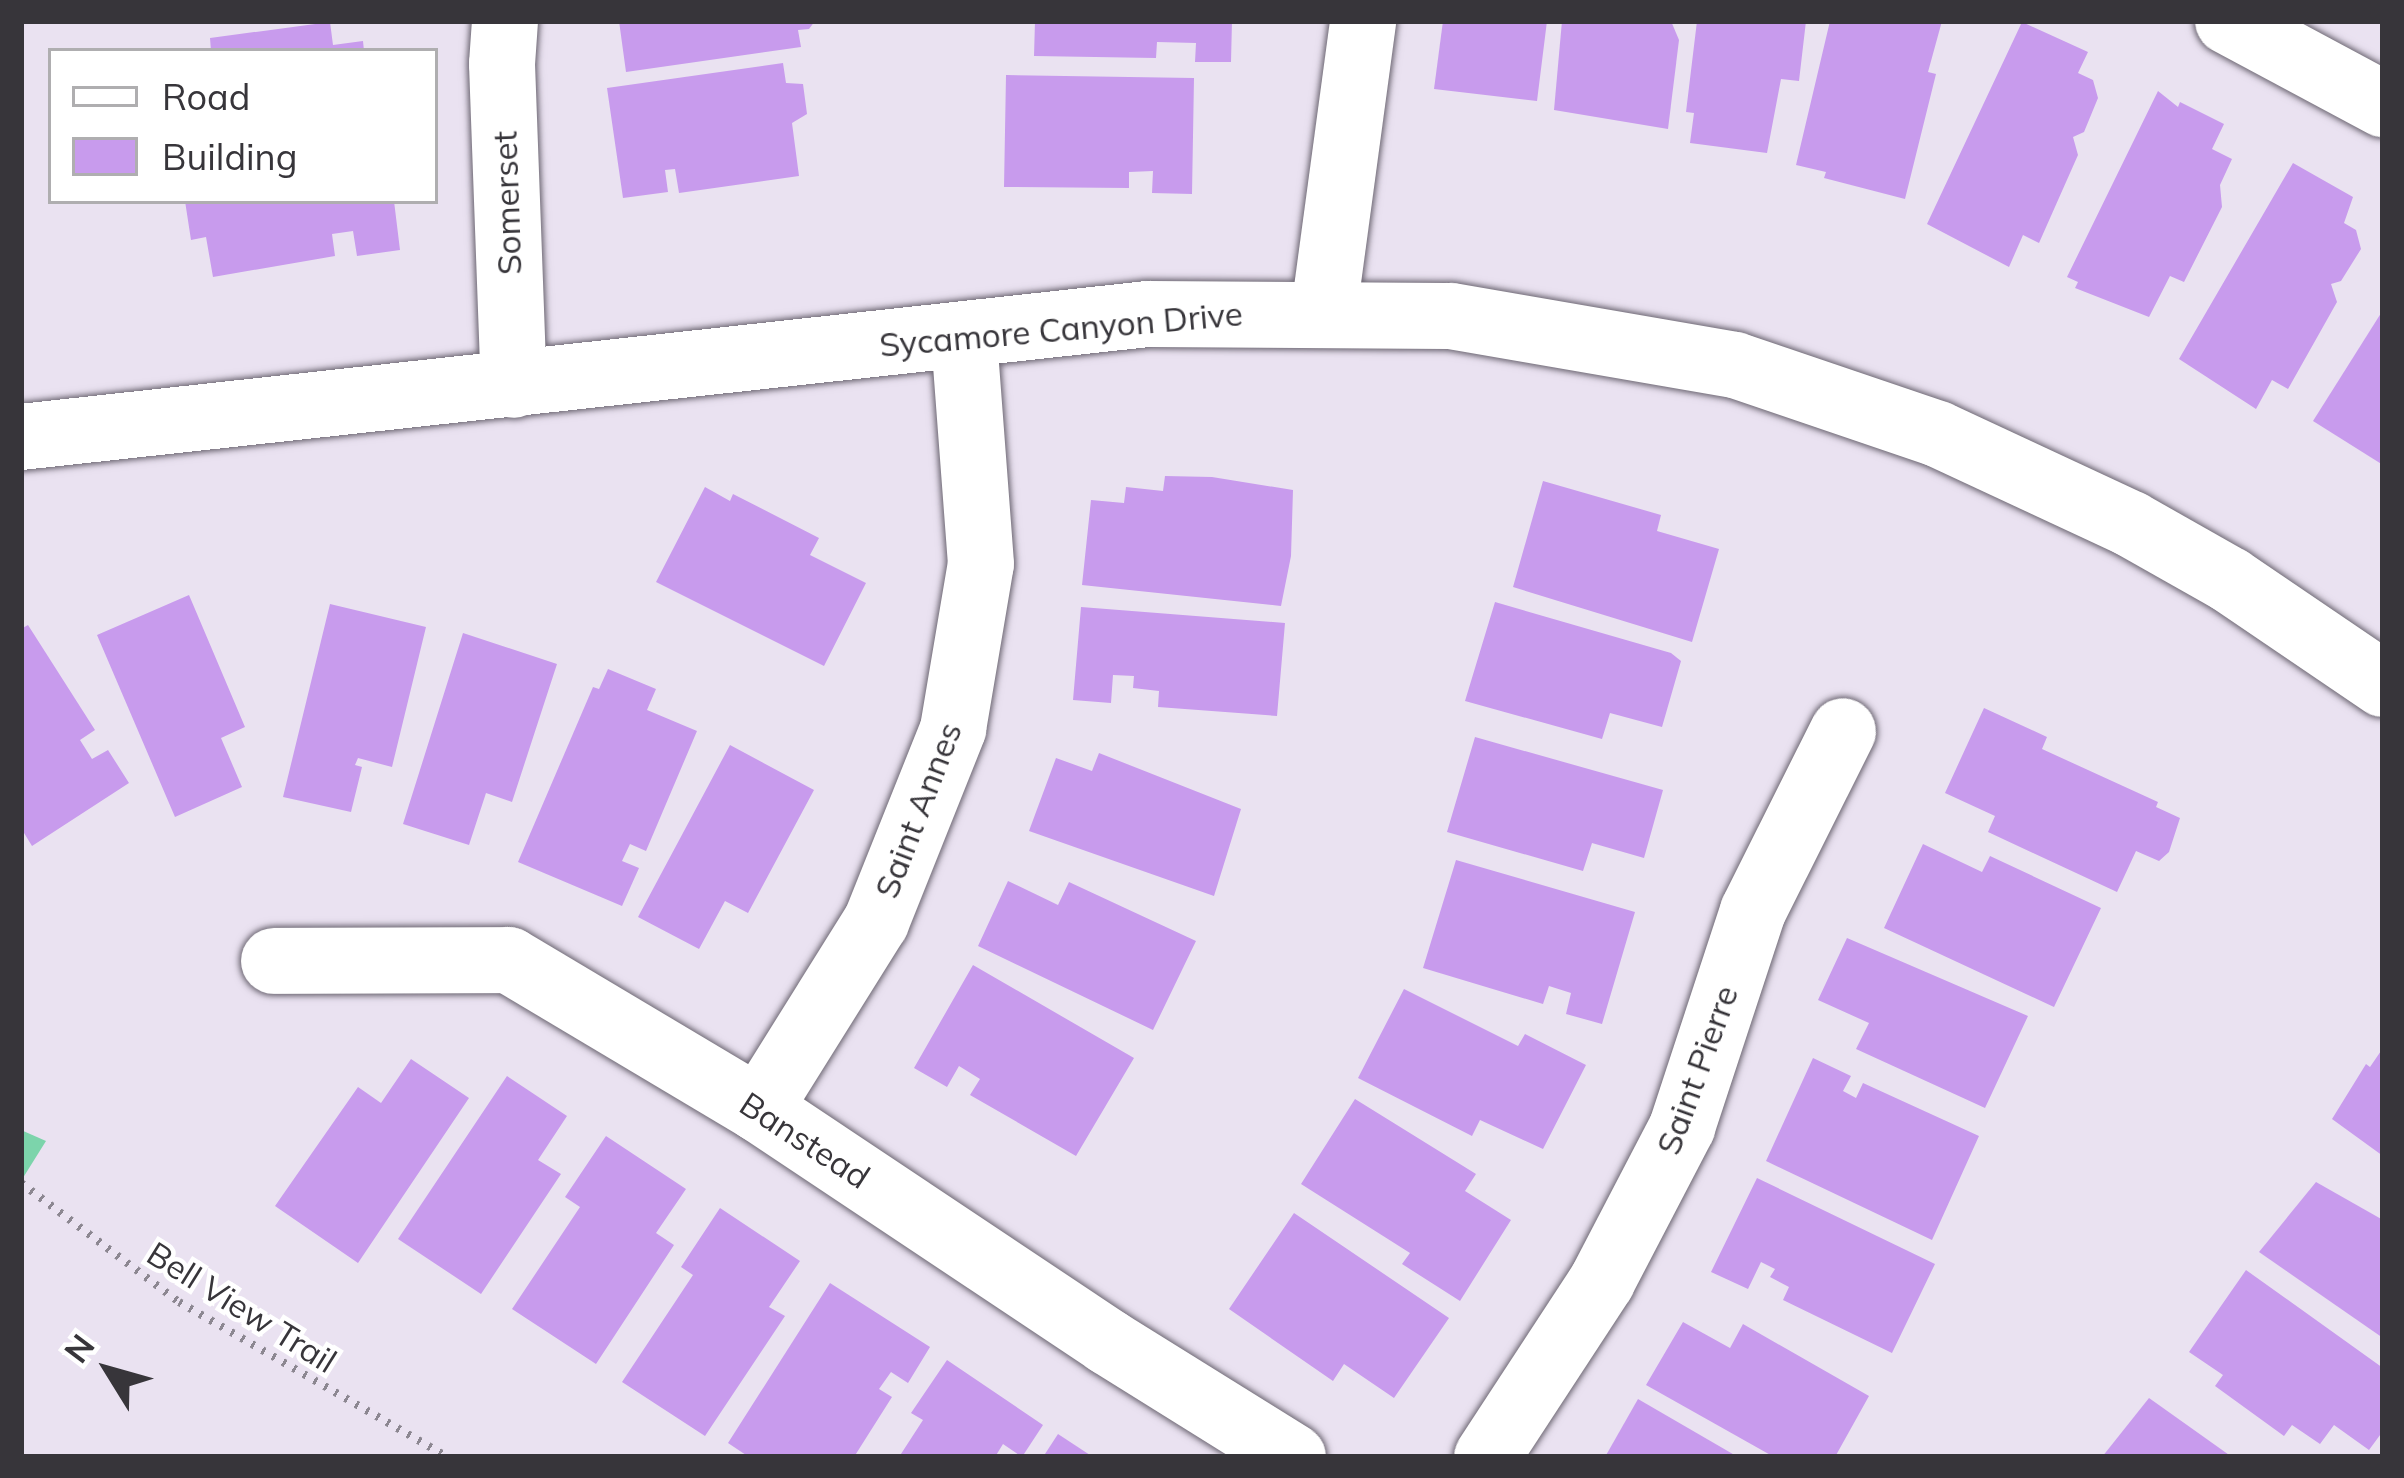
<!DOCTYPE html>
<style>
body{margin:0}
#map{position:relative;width:2404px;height:1478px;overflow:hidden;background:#eae2f1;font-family:Mulish,sans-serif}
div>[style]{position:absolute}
.green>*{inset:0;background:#7cd4ab}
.building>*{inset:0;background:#c89bed}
.path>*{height:8px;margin-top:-4px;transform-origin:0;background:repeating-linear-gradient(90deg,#8c8791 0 3px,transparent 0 12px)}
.roads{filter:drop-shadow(0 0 3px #6d6773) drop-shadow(0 0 3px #6d6773)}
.minor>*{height:66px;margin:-33px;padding:0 33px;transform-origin:33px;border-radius:33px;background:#fff}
span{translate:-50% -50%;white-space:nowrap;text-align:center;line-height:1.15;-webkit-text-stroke:9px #fff;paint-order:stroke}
.street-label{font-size:33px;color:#37353a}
.frame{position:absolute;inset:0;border:24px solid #37353a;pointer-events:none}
.legend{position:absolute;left:48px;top:48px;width:390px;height:156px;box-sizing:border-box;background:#fff;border:3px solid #afaeb0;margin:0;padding:15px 21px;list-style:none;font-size:36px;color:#37353a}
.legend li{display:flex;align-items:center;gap:24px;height:60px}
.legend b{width:60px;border:3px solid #afaeb0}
.north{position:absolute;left:48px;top:1310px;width:120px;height:120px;-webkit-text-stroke:9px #fff;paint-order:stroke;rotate:307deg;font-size:33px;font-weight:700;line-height:48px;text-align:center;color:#37353a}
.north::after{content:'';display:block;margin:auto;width:42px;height:54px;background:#37353a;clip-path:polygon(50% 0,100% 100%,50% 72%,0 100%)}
</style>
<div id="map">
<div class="green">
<i style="clip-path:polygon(21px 1130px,46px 1141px,21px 1181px)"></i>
</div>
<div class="building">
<i style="clip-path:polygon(619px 21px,815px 21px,809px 29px,798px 30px,801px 47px,626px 72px)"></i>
<i style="clip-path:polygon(1035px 21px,1232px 21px,1231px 62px,1195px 62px,1196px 43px,1157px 42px,1156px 58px,1034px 56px)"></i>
<i style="clip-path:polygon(1443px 21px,1547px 21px,1537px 101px,1434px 89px)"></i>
<i style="clip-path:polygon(1562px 21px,1671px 21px,1679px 40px,1668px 129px,1554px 110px)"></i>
<i style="clip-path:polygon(1697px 21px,1806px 21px,1799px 81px,1781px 79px,1767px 153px,1690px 143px,1694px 113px,1686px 112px)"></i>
<i style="clip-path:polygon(1830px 21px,1942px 21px,1928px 72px,1936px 74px,1905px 199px,1824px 178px,1826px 172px,1796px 165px)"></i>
<i style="clip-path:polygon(330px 22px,333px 45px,363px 41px,364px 51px,211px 51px,210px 38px)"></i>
<i style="clip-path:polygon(2022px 22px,2088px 52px,2078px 73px,2093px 80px,2098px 98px,2084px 132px,2073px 137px,2078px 155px,2039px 243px,2023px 235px,2009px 267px,1927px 224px)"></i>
<i style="clip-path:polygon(783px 63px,786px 83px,803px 84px,807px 114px,792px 123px,799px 176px,679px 193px,675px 169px,665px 170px,668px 192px,623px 198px,607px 88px)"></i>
<i style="clip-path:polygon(1006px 75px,1194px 78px,1192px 194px,1152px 193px,1153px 171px,1129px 172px,1129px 188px,1004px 187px)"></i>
<i style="clip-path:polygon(2158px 91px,2178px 107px,2180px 102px,2224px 124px,2212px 149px,2232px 159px,2220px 185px,2222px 207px,2184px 282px,2170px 276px,2149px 317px,2075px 288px,2078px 282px,2067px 277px)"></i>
<i style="clip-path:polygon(2293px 163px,2353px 197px,2344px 223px,2356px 230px,2361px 249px,2341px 281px,2331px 284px,2337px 302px,2288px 389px,2272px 380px,2256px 409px,2179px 359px)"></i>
<i style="clip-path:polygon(185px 201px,394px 201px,400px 250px,357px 256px,353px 231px,332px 234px,335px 256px,213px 277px,206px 237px,191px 240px)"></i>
<i style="clip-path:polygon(2383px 310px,2383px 465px,2313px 421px)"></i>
<i style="clip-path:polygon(1165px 476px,1212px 477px,1293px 490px,1291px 556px,1281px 606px,1082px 585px,1091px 500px,1124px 503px,1126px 487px,1163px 491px)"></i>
<i style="clip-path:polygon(1543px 481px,1661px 515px,1657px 531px,1719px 549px,1692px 642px,1513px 587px)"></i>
<i style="clip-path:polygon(705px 487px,730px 501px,733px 494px,819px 538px,810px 555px,866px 583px,824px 666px,656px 582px)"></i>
<i style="clip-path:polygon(189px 595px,245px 727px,221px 738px,242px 787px,175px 817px,97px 635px)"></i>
<i style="clip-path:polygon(1495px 602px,1671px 653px,1681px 661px,1662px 727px,1610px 713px,1602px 739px,1465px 701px)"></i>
<i style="clip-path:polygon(330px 604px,426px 627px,392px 767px,358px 758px,355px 765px,362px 767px,351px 812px,283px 797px)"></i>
<i style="clip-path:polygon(1081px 607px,1285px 623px,1277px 716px,1158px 707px,1159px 691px,1133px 688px,1134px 676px,1113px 675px,1111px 703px,1073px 700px)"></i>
<i style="clip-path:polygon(28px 625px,95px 730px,80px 740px,92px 759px,108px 750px,129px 783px,32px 846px,21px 828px,21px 629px)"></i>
<i style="clip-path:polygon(463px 633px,557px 664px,512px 802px,486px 793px,469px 845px,403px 824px)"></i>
<i style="clip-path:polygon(608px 669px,656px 689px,647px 710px,697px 731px,646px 851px,630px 844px,622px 861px,639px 868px,622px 906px,518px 862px,593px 687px,599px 689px)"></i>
<i style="clip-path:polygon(1984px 708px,2047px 737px,2042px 749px,2158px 802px,2156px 807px,2180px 818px,2169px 852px,2159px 861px,2136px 851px,2117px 892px,1988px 832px,1995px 816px,1945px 793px)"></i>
<i style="clip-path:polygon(1475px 737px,1663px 790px,1644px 858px,1592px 843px,1583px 871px,1447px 832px)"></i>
<i style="clip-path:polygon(730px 745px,814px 790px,748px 913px,725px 901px,699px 949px,638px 917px)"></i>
<i style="clip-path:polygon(1099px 753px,1241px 809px,1214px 896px,1029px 831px,1056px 758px,1092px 771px)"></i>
<i style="clip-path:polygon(1923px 844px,1982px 872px,1990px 856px,2101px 908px,2054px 1007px,1884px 928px)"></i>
<i style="clip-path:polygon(1456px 860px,1635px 912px,1602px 1024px,1566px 1014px,1571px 993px,1549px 986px,1543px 1004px,1423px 968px)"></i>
<i style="clip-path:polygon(1008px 881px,1058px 905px,1069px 882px,1196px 941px,1153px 1030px,978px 946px)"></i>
<i style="clip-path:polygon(1847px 938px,2028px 1016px,1985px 1108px,1856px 1049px,1869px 1023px,1818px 1000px)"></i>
<i style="clip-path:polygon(973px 965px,1134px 1058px,1076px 1156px,970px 1095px,980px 1079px,959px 1066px,947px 1087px,914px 1068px)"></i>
<i style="clip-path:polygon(1404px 989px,1518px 1046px,1525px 1034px,1586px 1065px,1543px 1149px,1480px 1120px,1472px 1136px,1358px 1078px)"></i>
<i style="clip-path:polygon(2383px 1048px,2383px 1156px,2332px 1119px,2366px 1064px,2370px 1067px)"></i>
<i style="clip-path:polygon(1813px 1058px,1851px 1076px,1843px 1091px,1856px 1098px,1863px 1083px,1979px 1136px,1932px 1240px,1766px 1161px)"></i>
<i style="clip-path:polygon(411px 1059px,469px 1098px,358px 1263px,275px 1206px,358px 1087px,381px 1103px)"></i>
<i style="clip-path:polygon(507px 1076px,567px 1116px,538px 1160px,561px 1174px,481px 1294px,398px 1239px)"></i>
<i style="clip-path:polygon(1355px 1099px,1476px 1174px,1465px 1191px,1511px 1220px,1460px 1301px,1402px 1264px,1410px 1253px,1301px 1184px)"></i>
<i style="clip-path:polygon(606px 1136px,686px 1189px,656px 1233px,674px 1245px,596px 1364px,512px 1309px,580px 1207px,565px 1197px)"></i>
<i style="clip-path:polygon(1757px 1178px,1935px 1264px,1892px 1353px,1783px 1300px,1789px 1287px,1770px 1277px,1775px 1269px,1761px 1262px,1748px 1289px,1711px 1272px)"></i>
<i style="clip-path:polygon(2316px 1182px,2383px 1220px,2383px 1338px,2259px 1252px)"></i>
<i style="clip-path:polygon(720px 1208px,800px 1261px,769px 1307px,785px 1316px,705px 1436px,622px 1382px,693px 1275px,681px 1267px)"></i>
<i style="clip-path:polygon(1294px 1213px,1449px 1318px,1394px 1398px,1344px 1364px,1333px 1381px,1229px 1309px)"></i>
<i style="clip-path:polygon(2246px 1270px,2383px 1368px,2383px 1431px,2369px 1450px,2334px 1425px,2320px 1444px,2292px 1425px,2284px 1436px,2215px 1386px,2223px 1375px,2189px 1352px)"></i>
<i style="clip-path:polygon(830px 1283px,930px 1347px,908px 1383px,891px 1372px,879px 1389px,892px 1397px,854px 1457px,749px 1457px,728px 1443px)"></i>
<i style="clip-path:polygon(1683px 1322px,1730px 1348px,1743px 1324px,1869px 1396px,1835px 1457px,1774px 1457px,1646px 1385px)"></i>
<i style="clip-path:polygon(947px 1360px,1043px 1425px,1022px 1457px,1003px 1444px,995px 1457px,899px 1457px,923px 1420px,911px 1413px)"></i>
<i style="clip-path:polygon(2149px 1398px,2232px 1457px,2102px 1457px)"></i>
<i style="clip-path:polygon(1638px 1399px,1738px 1457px,1605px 1457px)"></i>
<i style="clip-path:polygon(1058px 1434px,1093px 1457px,1043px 1457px)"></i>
</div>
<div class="path">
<i style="left:21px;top:1183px;width:198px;rotate:37deg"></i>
<i style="left:179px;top:1302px;width:310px;rotate:30deg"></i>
</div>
<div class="roads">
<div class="minor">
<i style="left:505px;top:21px;width:43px;rotate:94deg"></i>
<i style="left:502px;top:64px;width:321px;rotate:87.9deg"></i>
<i style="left:2228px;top:21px;width:176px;rotate:28.2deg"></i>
<i style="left:1324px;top:311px;width:293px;rotate:-82.3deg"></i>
<i style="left:21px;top:437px;width:1133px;rotate:-6.23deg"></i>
<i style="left:1147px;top:314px;width:304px;rotate:0.4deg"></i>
<i style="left:1451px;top:316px;width:288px;rotate:9.8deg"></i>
<i style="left:1735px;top:365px;width:214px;rotate:18.8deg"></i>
<i style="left:1938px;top:434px;width:213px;rotate:25deg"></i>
<i style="left:2131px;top:524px;width:114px;rotate:29.5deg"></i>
<i style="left:2230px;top:580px;width:185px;rotate:34.2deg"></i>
<i style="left:274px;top:961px;width:235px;rotate:-0.2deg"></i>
<i style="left:509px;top:960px;width:291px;rotate:30.8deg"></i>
<i style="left:759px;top:1109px;width:420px;rotate:33.7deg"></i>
<i style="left:1108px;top:1342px;width:218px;rotate:31.9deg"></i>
<i style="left:759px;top:1109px;width:221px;rotate:-58deg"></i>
<i style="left:876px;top:922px;width:208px;rotate:-68.2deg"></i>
<i style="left:953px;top:729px;width:167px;rotate:-80.4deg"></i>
<i style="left:981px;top:564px;width:229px;rotate:-94.3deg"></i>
<i style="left:1487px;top:1457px;width:210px;rotate:-56.8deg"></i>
<i style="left:1602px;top:1281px;width:174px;rotate:-62.5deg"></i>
<i style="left:1682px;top:1127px;width:227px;rotate:-71.8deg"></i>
<i style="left:1753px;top:911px;width:201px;rotate:-63.4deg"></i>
</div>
</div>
<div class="street-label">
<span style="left:507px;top:203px;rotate:-92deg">Somerset</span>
<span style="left:1061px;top:329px;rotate:-5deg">Sycamore Canyon Drive</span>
<span style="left:918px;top:810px;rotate:-69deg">Saint Annes</span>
<span style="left:1697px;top:1070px;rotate:-70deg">Saint Pierre</span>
<span style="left:805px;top:1140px;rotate:33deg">Banstead</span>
<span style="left:242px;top:1307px;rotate:32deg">Bell View Trail</span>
</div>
<div class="frame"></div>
<ul class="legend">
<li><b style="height:15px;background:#fff"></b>Road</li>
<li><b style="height:33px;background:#c89bed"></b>Building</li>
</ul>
<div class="north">N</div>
</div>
